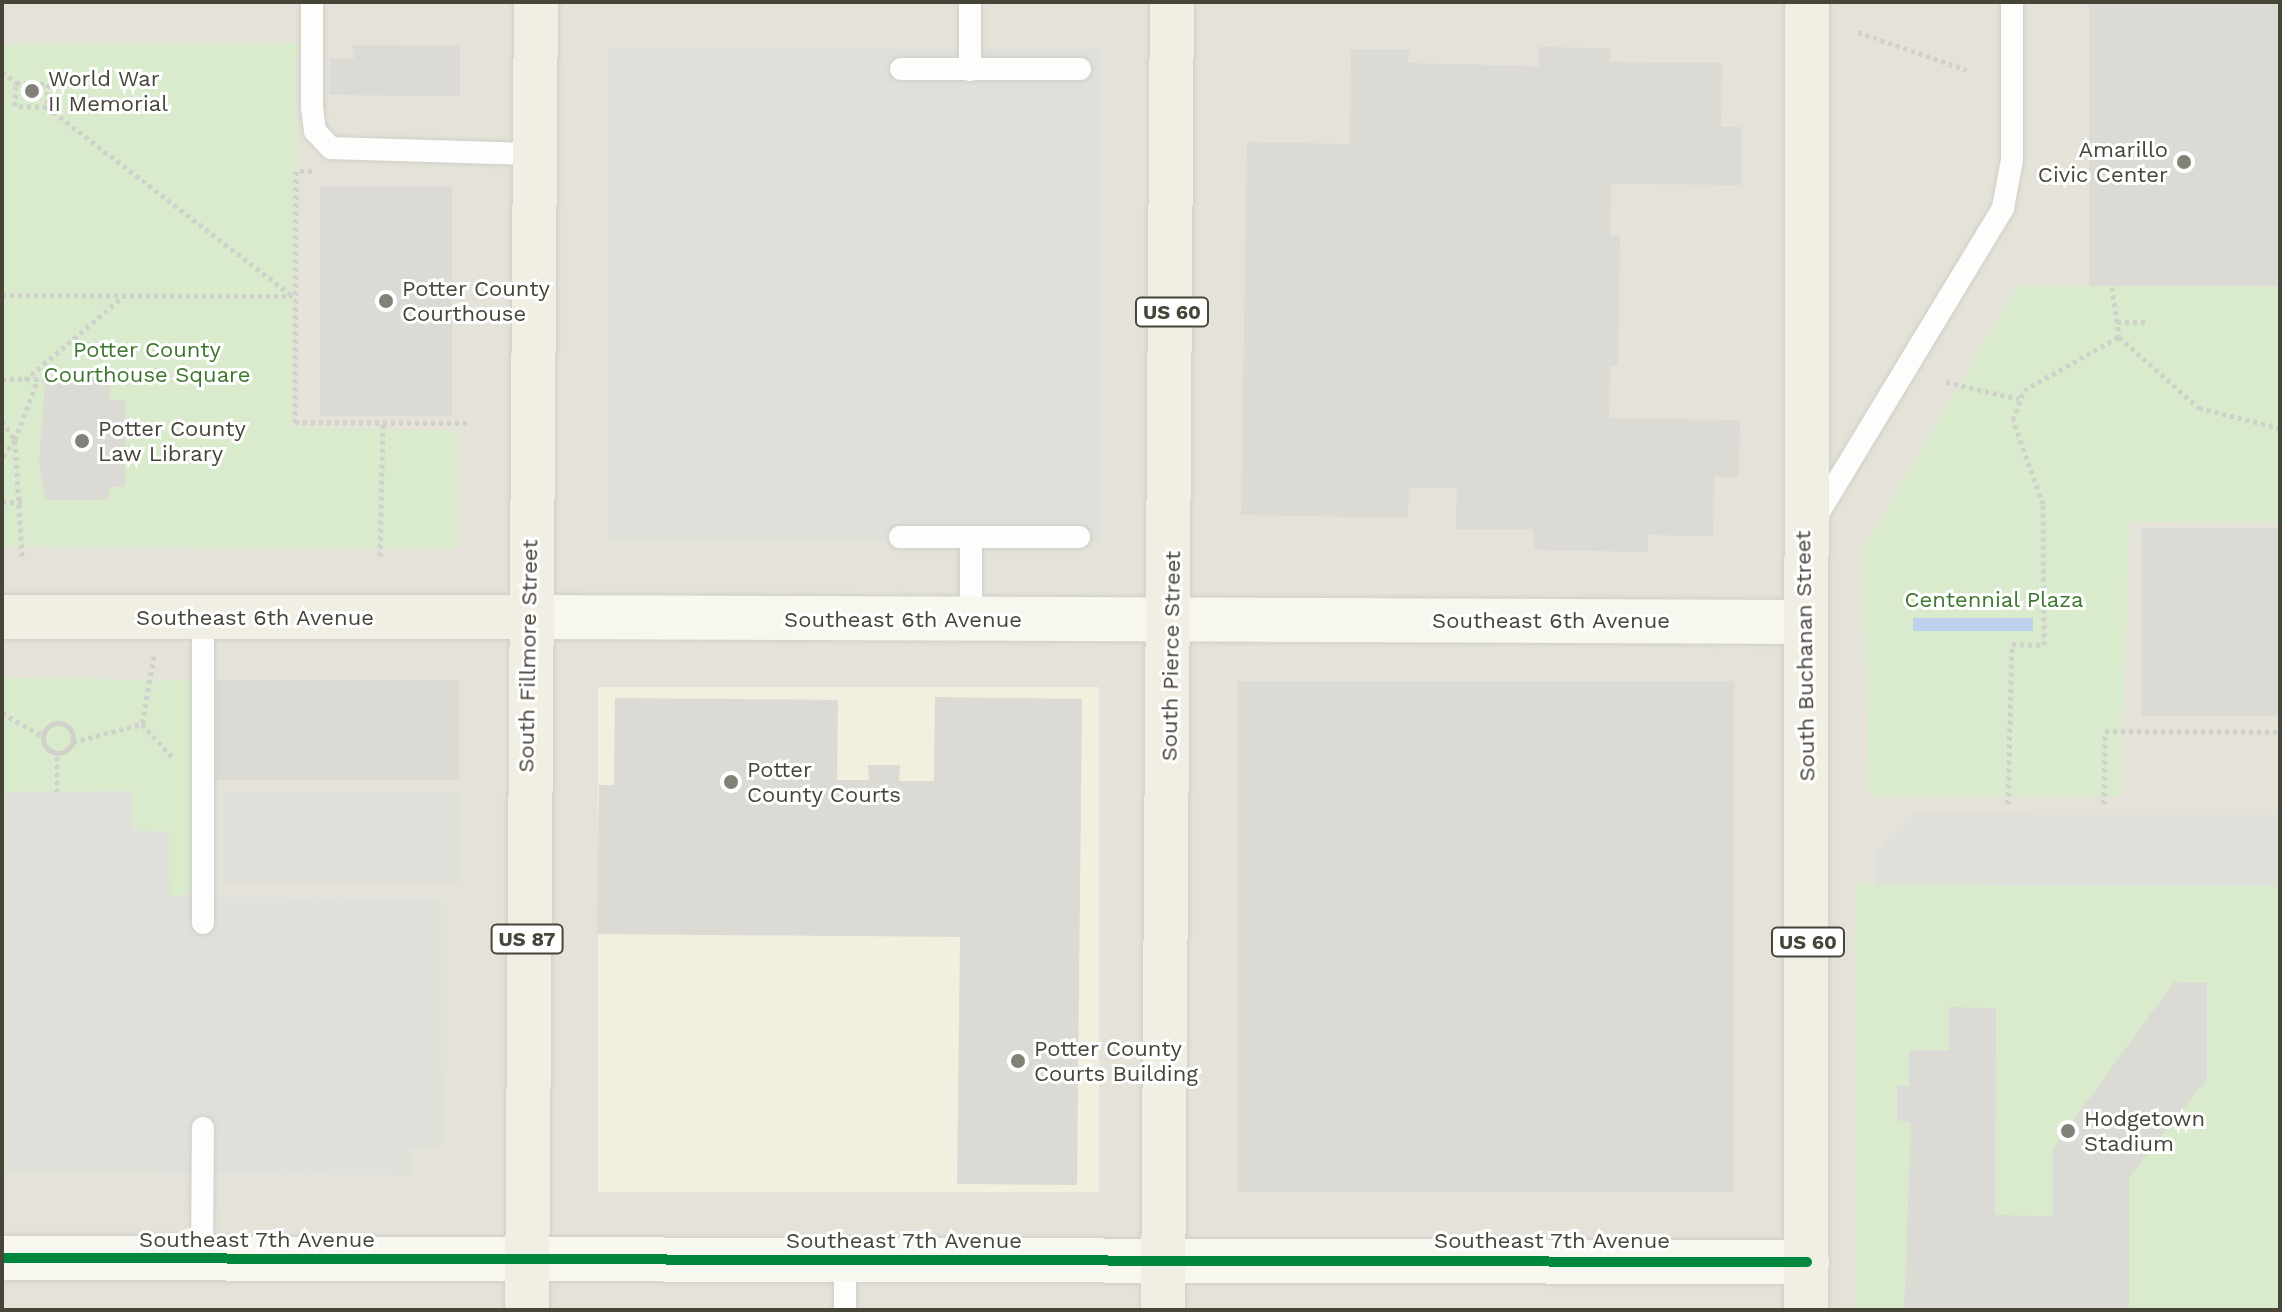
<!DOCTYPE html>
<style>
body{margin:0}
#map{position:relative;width:2282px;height:1312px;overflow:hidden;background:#f1f1ec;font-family:"Work Sans",sans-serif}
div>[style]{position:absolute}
.residential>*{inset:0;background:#e5e3d9;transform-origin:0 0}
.commercial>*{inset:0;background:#f3efdf;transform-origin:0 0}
.green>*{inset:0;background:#daebcd;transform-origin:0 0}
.parking>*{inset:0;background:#e0e0db;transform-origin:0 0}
.water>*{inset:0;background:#bed2ed;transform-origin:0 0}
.building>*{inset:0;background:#dbdad4;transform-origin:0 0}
.path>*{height:5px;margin-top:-2.5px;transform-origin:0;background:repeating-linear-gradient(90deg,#d1d1cb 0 4px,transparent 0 8px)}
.path>.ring{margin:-2.5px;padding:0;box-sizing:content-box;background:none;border:5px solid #d1d1cb;border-radius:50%}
.roads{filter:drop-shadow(0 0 2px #cfcfc9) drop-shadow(0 0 2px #cfcfc9)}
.lane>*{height:22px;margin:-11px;padding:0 11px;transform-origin:11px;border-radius:11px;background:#fdfdfc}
.secondary>*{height:44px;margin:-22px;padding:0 22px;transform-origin:22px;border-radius:22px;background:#f7f6ef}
.primary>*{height:44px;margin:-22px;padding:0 22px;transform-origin:22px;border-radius:22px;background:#f1efe4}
.cycleway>*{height:10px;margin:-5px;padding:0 5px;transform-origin:5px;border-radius:5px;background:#00873e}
.dots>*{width:22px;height:22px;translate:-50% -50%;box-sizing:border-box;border:4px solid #fff;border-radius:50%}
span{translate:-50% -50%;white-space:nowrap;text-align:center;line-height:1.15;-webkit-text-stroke:6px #fff;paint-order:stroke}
.shield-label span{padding:2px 6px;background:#fff;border:2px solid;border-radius:6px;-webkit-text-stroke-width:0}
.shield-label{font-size:20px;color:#474438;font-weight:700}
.poi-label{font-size:22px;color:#474438}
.left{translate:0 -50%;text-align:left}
.right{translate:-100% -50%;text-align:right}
.park-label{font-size:22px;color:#3c772d}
.street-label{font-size:22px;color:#474438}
.frame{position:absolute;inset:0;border:4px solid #474438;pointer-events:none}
</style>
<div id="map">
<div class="residential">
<i style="left:2px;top:2px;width:2278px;height:1308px"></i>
</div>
<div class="commercial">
<i style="left:598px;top:687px;width:501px;height:505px"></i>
</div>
<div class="green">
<i style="clip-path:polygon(298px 43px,292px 427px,458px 431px,458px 549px,2px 547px,2px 44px)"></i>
<i style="clip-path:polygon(2018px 285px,2280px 287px,2280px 523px,2130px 522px,2120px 796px,1870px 796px,1862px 551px)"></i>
<i style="clip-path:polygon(2px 678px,195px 680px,193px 893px,170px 897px,133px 825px,2px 792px)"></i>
<i style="left:1855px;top:884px;width:425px;height:426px"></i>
</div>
<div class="parking">
<i style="left:608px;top:48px;width:492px;height:493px"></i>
<i style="clip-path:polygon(132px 791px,134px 830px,169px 832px,170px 897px,441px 898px,442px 1147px,410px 1149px,411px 1175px,2px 1173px,2px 792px)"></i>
<i style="left:225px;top:792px;width:234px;height:91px"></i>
<i style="clip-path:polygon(1911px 814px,2280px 815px,2280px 886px,1876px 885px,1876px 850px)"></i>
</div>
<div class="water">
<i style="left:1913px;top:618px;width:120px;height:13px"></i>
</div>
<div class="building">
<i style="left:2089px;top:2px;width:191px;height:284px"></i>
<i style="clip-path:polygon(353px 45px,460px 46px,460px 96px,329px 95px,330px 58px,354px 59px)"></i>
<i style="clip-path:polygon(1539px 47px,1610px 48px,1610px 62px,1722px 63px,1721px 127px,1742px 127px,1741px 185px,1611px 184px,1610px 235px,1620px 235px,1618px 366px,1610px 366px,1609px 418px,1740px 420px,1739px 477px,1714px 477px,1713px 536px,1648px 535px,1648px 552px,1534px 550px,1534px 529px,1456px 529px,1457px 488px,1409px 488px,1408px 518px,1241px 515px,1247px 142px,1350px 144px,1351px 49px,1409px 49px,1408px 63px,1539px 66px)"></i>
<i style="left:320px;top:186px;width:132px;height:230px"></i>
<i style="clip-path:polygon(45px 381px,110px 381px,110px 400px,126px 400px,125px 487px,109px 487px,109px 500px,45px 500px,39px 463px)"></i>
<i style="left:2142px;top:528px;width:138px;height:188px"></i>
<i style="left:212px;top:680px;width:247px;height:100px"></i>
<i style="left:1238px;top:681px;width:496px;height:511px"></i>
<i style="clip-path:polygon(935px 697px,1082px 699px,1077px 1185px,957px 1184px,960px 937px,597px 934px,599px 785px,614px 785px,615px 698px,838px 700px,837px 780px,869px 780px,868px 765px,900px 765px,899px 781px,934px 781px)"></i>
<i style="clip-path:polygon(2174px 982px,2207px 983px,2207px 1079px,2129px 1177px,2129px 1310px,1904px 1310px,1911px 1123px,1897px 1120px,1897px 1085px,1909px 1086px,1909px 1050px,1949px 1050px,1949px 1007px,1996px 1008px,1995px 1215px,2053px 1216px,2053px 1148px)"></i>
</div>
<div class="path">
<i style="left:1858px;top:32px;width:115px;rotate:19.2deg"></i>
<i style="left:2px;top:72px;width:18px;rotate:38deg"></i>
<i style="left:16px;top:83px;width:32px;rotate:2deg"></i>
<i style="left:48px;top:84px;width:23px;rotate:92deg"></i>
<i style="left:47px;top:107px;width:32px;rotate:-178deg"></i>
<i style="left:15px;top:106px;width:23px;rotate:-88deg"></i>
<i style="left:47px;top:107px;width:309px;rotate:37.6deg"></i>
<i style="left:312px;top:171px;width:16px;rotate:180deg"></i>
<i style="left:296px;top:171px;width:251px;rotate:90.2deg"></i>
<i style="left:295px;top:422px;width:173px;rotate:0.3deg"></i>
<i style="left:2112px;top:287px;width:50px;rotate:82deg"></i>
<i style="left:2px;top:295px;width:290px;rotate:0.2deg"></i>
<i style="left:2117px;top:322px;width:31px"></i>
<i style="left:2px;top:379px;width:93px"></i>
<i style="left:25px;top:380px;width:131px;rotate:-40.4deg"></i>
<i style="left:1946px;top:382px;width:75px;rotate:13.1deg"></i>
<i style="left:2px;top:421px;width:23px;rotate:56deg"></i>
<i style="left:15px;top:440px;width:22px;rotate:126deg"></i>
<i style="left:2px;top:502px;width:20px"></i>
<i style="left:22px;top:556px;width:116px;rotate:-93.5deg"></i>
<i style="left:15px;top:440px;width:65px;rotate:-69.3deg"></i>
<i style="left:380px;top:556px;width:133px;rotate:-88.7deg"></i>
<i style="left:154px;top:656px;width:69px;rotate:100deg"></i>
<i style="left:142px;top:724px;width:45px;rotate:47.7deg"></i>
<i style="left:2px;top:713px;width:46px;rotate:29.9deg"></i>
<i class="ring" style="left:43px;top:723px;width:25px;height:25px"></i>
<i style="left:73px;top:742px;width:71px;rotate:-14.6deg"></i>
<i style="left:57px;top:792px;width:39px;rotate:-90deg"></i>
<i style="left:2008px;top:804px;width:160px;rotate:-88.6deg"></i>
<i style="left:2012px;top:644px;width:32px;rotate:2deg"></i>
<i style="left:2044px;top:645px;width:141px;rotate:-90.4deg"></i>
<i style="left:2043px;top:504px;width:89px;rotate:-109.7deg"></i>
<i style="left:2013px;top:420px;width:32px;rotate:-70deg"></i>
<i style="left:2024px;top:390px;width:109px;rotate:-29.2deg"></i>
<i style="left:2119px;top:337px;width:107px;rotate:41.6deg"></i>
<i style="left:2199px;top:408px;width:83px;rotate:13.9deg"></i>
<i style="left:2104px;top:804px;width:73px;rotate:-89.2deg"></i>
<i style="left:2105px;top:731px;width:175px;rotate:0.3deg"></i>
</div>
<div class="roads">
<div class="lane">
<i style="left:312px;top:2px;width:105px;rotate:90deg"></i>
<i style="left:312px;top:107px;width:24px;rotate:83deg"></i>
<i style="left:315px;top:131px;width:23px;rotate:47deg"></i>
<i style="left:331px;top:148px;width:206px;rotate:1.7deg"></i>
<i style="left:901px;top:69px;width:179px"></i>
<i style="left:970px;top:70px;width:68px;rotate:-90deg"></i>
<i style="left:1813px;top:522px;width:367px;rotate:-58.8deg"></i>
<i style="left:2003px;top:208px;width:49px;rotate:-79.4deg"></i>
<i style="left:2012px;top:160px;width:158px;rotate:-90deg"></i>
<i style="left:900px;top:537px;width:179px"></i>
<i style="left:971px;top:621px;width:84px;rotate:-90deg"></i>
<i style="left:203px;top:923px;width:304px;rotate:-90deg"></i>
<i style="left:202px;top:1259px;width:131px;rotate:-89.6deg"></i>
<i style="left:845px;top:1310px;width:48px;rotate:-90deg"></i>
</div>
<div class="secondary">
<i style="left:527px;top:617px;width:1277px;rotate:0.22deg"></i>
<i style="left:2px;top:1258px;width:1805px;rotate:0.13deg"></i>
</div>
<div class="primary">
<i style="left:2px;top:617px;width:525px"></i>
<i style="left:527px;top:1310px;width:1308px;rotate:-89.61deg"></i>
<i style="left:1163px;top:1310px;width:1308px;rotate:-89.61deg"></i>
<i style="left:1806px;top:1310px;width:1308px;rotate:-89.96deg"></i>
</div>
</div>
<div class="cycleway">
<i style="left:2px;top:1258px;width:1805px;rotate:0.13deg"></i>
</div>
<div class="dots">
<i style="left:32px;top:91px;background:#828177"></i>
<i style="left:2184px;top:162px;background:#828177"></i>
<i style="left:386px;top:301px;background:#828177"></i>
<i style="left:82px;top:441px;background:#828177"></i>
<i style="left:731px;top:782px;background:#828177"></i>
<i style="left:1018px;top:1061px;background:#828177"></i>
<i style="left:2068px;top:1131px;background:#828177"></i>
</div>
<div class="shield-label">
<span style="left:1172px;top:312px">US 60</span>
<span style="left:527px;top:939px">US 87</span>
<span style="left:1808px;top:942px">US 60</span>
</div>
<div class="poi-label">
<span class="left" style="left:48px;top:91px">World War<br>II Memorial</span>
<span class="right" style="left:2168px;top:162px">Amarillo<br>Civic Center</span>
<span class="left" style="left:402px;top:301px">Potter County<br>Courthouse</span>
<span class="left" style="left:98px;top:441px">Potter County<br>Law Library</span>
<span class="left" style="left:747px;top:782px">Potter<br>County Courts</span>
<span class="left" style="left:1034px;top:1061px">Potter County<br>Courts Building</span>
<span class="left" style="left:2084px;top:1131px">Hodgetown<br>Stadium</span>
</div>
<div class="park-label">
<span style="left:147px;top:362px">Potter County<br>Courthouse Square</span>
<span style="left:1994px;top:600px">Centennial Plaza</span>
</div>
<div class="street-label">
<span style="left:255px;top:618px">Southeast 6th Avenue</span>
<span style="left:903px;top:620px">Southeast 6th Avenue</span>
<span style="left:1551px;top:621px">Southeast 6th Avenue</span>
<span style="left:528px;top:656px;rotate:-89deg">South Fillmore Street</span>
<span style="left:1171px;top:656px;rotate:-89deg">South Pierce Street</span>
<span style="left:1805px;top:656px;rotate:-91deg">South Buchanan Street</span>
<span style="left:257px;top:1240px">Southeast 7th Avenue</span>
<span style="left:904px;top:1241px">Southeast 7th Avenue</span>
<span style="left:1552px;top:1241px">Southeast 7th Avenue</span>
</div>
<div class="frame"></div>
</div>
